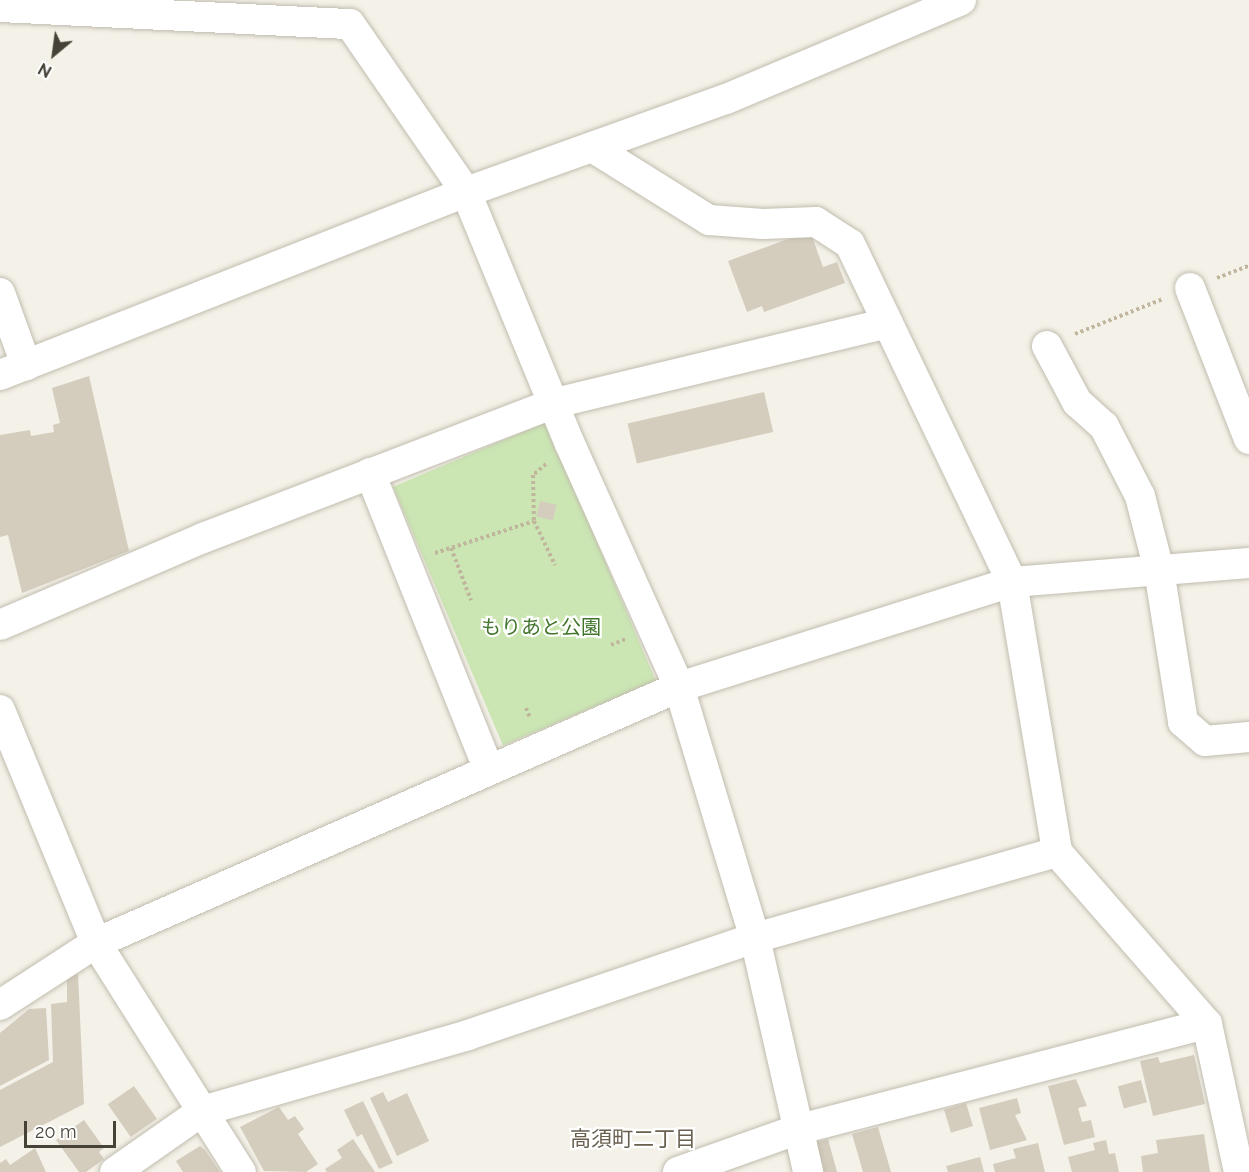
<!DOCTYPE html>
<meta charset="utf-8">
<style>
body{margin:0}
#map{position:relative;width:1249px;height:1172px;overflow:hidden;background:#f3f1e8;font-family:Raleway,"Noto Sans JP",sans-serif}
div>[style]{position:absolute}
.green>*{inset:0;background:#cbe6b3;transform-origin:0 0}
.building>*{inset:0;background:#d4cdbe;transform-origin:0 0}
.path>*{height:4px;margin-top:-2px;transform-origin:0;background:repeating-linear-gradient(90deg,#c0b69d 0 3px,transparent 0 6px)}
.roads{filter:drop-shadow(0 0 2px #c1bcae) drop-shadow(0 0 2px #c1bcae)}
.minor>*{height:30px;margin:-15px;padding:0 15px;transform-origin:15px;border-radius:15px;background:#fff}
span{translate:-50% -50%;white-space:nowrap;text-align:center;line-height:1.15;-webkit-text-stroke:4.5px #fff;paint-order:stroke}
.park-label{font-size:20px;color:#43762d}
.neighbourhood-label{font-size:21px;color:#69604f}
.north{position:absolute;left:24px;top:24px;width:60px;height:60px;-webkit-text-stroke:4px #fff;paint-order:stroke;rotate:209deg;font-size:16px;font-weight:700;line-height:24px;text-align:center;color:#474237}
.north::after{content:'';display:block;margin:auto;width:21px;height:27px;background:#474237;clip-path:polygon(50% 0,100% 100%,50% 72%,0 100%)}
.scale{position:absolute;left:24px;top:1121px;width:92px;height:27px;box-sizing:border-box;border:3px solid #474237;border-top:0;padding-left:8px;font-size:18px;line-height:21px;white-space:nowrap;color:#474237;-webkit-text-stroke:4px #fff;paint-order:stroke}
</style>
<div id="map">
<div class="green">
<i style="left:546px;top:422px;width:281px;height:166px;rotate:67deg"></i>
</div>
<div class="building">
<i style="clip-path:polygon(810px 231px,823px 267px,837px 262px,845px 283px,764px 312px,762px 306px,747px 312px,728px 261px)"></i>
<i style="clip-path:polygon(89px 376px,129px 551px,22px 593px,8px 535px,0 537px,0 435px,30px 430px,31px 436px,54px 432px,53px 425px,60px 423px,52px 388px)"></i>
<i style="left:764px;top:392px;width:41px;height:140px;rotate:77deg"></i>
<i style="left:540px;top:501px;width:17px;height:16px;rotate:13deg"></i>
<i style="clip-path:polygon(78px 974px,84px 1104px,0 1147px,0 1090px,53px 1062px,51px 1004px,67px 1002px,67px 977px)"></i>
<i style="clip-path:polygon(46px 1008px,49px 1060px,0 1086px,0 1033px,29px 1009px)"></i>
<i style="clip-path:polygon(1194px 1055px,1205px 1104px,1153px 1116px,1140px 1061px,1158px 1057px,1160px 1063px)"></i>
<i style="clip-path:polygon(1076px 1079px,1087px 1106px,1078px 1108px,1082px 1122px,1091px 1120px,1095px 1137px,1064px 1145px,1048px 1086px)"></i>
<i style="left:1141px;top:1080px;width:23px;height:24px;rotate:75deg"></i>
<i style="left:134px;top:1086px;width:40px;height:32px;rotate:55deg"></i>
<i style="clip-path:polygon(383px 1092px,388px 1102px,407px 1093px,429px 1141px,397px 1156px,370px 1098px)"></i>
<i style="clip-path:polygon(1017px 1098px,1021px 1113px,1015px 1115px,1027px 1140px,990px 1150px,979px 1108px)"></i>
<i style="clip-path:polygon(363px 1101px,393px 1163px,379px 1169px,362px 1134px,357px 1137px,344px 1110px)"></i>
<i style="left:966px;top:1103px;width:24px;height:23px;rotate:73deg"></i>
<i style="clip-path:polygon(279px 1107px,288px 1120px,295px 1116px,304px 1129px,298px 1134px,318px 1164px,306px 1172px,264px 1171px,240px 1127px)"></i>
<i style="clip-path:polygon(84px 1120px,104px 1148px,99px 1152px,104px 1159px,86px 1172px,79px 1172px,56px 1140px)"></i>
<i style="clip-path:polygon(878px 1127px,891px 1172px,863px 1172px,852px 1134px)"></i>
<i style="clip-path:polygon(1204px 1134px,1210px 1172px,1143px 1172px,1141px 1156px,1158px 1153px,1156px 1140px)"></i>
<i style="clip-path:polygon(353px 1139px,375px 1172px,327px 1172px,325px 1169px,342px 1158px,337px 1150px)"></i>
<i style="clip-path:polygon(828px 1139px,837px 1172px,818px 1172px,810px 1144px)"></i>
<i style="clip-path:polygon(1106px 1140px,1109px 1154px,1115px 1153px,1119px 1172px,1072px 1172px,1068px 1157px,1095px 1150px,1093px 1143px)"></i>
<i style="clip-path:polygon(1038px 1143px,1045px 1172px,995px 1172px,993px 1164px,1016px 1158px,1013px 1149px)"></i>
<i style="clip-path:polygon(200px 1146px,205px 1150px,220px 1172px,183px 1172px,176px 1161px)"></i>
<i style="clip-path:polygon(35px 1148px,46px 1172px,0 1172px,0 1163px,6px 1159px,10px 1165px)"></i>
<i style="clip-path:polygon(980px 1157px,984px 1172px,948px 1172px,946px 1166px)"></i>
</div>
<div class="path">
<i style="left:1217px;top:278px;width:34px;rotate:-21deg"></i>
<i style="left:1075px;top:334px;width:95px;rotate:-21.7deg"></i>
<i style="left:546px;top:464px;width:17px;rotate:140deg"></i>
<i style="left:533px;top:475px;width:46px;rotate:88.8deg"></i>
<i style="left:534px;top:521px;width:49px;rotate:64.5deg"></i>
<i style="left:451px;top:548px;width:56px;rotate:69deg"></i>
<i style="left:435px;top:553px;width:104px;rotate:-17.9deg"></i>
<i style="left:611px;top:645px;width:16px;rotate:-22deg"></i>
<i style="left:526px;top:708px;width:11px;rotate:68deg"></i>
</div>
<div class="roads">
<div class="minor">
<i style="left:0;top:7px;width:350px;rotate:2.8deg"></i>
<i style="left:350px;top:24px;width:204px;rotate:55.4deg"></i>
<i style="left:466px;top:192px;width:273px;rotate:67.6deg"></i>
<i style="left:570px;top:444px;width:266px;rotate:65.8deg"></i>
<i style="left:679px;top:687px;width:262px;rotate:73.2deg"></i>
<i style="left:755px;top:938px;width:240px;rotate:77.2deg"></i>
<i style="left:592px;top:147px;width:138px;rotate:32deg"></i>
<i style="left:709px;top:220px;width:54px;rotate:4.2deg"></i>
<i style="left:763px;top:224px;width:53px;rotate:-2.2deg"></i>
<i style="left:816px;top:222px;width:40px;rotate:32.9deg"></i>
<i style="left:850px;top:244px;width:375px;rotate:64.4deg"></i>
<i style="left:1012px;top:582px;width:238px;rotate:-4.6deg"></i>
<i style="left:1190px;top:288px;width:162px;rotate:68.7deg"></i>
<i style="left:0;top:293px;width:77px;rotate:70.1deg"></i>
<i style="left:1047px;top:346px;width:64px;rotate:61.8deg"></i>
<i style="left:1077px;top:402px;width:36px;rotate:42deg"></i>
<i style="left:1104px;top:426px;width:79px;rotate:62.8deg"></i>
<i style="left:1140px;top:496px;width:76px;rotate:75.6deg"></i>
<i style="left:1159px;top:570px;width:154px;rotate:81deg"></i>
<i style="left:1183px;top:722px;width:29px;rotate:41deg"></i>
<i style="left:1205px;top:741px;width:44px;rotate:-5.2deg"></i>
<i style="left:0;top:375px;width:501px;rotate:-21.44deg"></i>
<i style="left:466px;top:192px;width:276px;rotate:-19.7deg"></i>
<i style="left:726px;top:99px;width:255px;rotate:-22.8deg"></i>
<i style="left:370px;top:473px;width:318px;rotate:68.2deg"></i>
<i style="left:0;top:625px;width:221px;rotate:-23.2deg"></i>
<i style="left:203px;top:538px;width:377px;rotate:-21deg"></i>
<i style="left:555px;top:403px;width:342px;rotate:-13.5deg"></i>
<i style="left:0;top:710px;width:252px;rotate:67.6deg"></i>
<i style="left:96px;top:943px;width:271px;rotate:57.7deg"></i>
<i style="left:0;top:1005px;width:114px;rotate:-32.9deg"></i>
<i style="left:96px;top:943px;width:637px;rotate:-23.71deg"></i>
<i style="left:679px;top:687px;width:349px;rotate:-17.5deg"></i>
<i style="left:1012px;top:582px;width:274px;rotate:80.5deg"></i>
<i style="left:1057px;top:852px;width:228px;rotate:48.9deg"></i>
<i style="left:1207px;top:1024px;width:151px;rotate:77.8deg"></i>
<i style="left:115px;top:1172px;width:106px;rotate:-35deg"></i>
<i style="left:202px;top:1111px;width:277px;rotate:-15.9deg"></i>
<i style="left:468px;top:1035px;width:303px;rotate:-18.7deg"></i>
<i style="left:755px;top:938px;width:314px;rotate:-15.9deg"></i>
<i style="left:678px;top:1172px;width:125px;rotate:-19.6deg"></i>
<i style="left:796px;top:1130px;width:424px;rotate:-14.5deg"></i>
</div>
</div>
<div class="park-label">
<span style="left:541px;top:627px">もりあと公園</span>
</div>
<div class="neighbourhood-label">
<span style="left:633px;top:1139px">高須町二丁目</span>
</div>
<div class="north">N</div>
<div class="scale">20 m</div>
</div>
